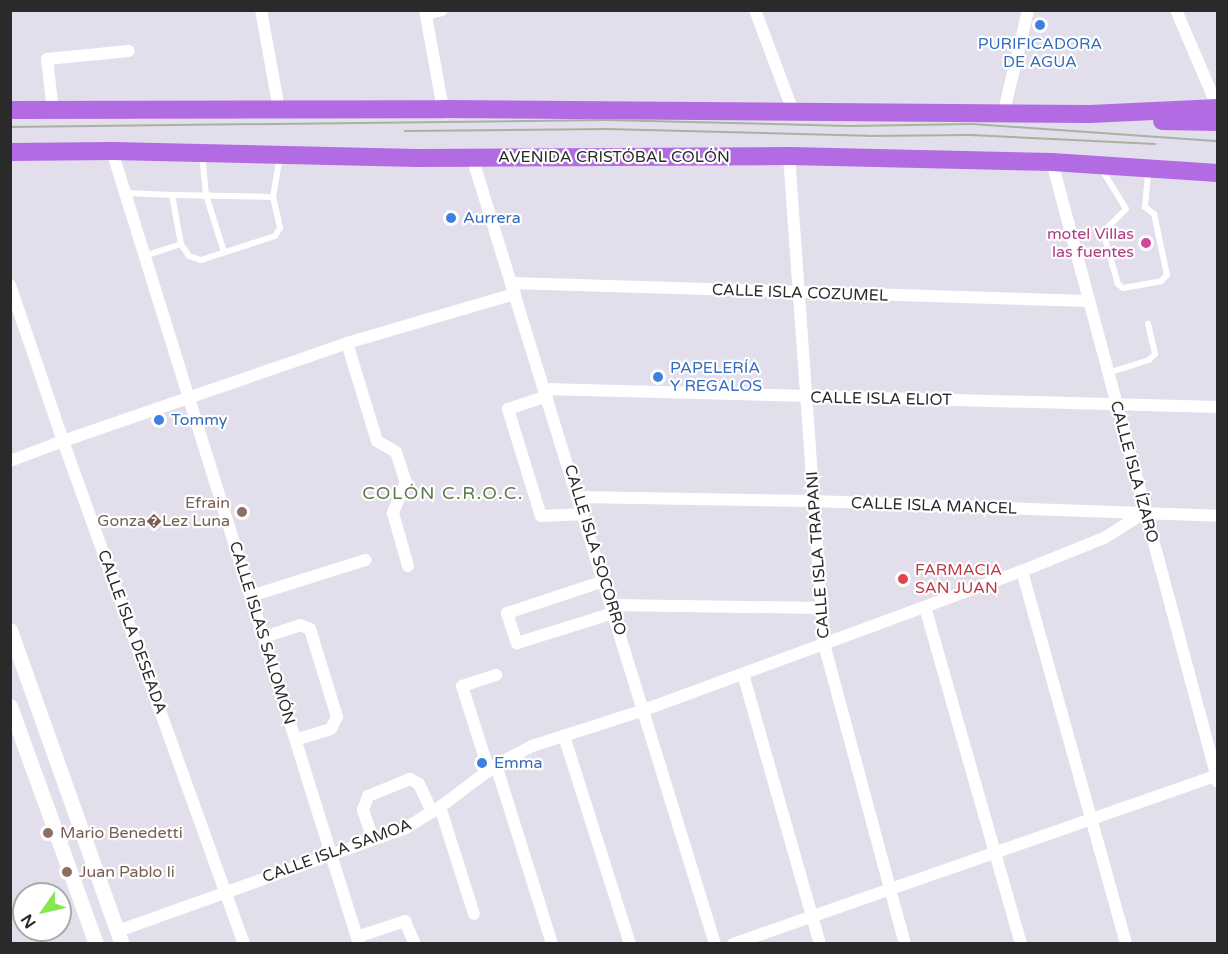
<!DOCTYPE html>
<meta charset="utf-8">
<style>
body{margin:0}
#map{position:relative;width:1228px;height:954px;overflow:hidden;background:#e3deeb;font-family:"Varela Round",sans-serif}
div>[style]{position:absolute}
.service>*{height:6px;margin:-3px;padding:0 3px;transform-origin:3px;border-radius:3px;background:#fff}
.minor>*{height:12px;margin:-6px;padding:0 6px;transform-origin:6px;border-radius:6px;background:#fff}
.tertiary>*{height:15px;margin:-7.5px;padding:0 7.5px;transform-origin:7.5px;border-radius:7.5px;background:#fff}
.primary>*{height:18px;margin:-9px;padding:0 9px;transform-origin:9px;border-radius:9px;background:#b26be3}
.tram>*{height:1.5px;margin:-0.75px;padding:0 0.75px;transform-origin:0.75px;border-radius:0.75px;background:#a7b3a1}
.dots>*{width:16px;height:16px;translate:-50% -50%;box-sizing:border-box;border:3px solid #fff;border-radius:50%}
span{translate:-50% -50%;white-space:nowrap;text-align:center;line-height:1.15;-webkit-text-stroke:4.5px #fff;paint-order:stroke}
.shop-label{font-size:16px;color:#366cbe}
.left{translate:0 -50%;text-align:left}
.street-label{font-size:16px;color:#2a2a2a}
.hotel-label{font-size:16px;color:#b23c85}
.right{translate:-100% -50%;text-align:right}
.education-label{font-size:16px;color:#785e54}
.health-label{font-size:16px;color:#be3a42}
.neighbourhood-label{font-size:18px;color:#5d774f;letter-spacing:1.5px}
.frame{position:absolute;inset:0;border:12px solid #2a2a2a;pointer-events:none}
.north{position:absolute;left:12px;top:882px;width:60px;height:60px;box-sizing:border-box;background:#fff;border:2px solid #aaa;border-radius:50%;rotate:236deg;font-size:16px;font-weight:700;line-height:24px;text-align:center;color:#2a2a2a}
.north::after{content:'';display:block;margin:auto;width:21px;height:27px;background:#85e84e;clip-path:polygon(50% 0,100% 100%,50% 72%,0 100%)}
</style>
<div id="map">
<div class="service">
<i style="left:202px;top:154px;width:41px;rotate:84.4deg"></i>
<i style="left:206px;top:195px;width:60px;rotate:72.5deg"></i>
<i style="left:1101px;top:168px;width:48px;rotate:58.6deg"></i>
<i style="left:1126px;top:209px;width:33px;rotate:135deg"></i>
<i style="left:1103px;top:232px;width:54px;rotate:73.9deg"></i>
<i style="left:1118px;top:284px;width:6px;rotate:39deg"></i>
<i style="left:1123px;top:288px;width:39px;rotate:-10deg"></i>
<i style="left:1161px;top:281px;width:8px;rotate:-45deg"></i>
<i style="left:1167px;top:275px;width:62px;rotate:-102deg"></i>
<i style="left:1154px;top:214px;width:11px;rotate:-142deg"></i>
<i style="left:1145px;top:207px;width:38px;rotate:-85deg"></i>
<i style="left:126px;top:193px;width:46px;rotate:2.5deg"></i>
<i style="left:172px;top:195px;width:50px;rotate:79.6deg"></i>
<i style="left:181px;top:244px;width:38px;rotate:162deg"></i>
<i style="left:172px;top:195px;width:101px;rotate:1.1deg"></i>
<i style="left:273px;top:197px;width:22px;rotate:77deg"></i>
<i style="left:278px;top:218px;width:10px;rotate:79deg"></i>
<i style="left:280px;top:228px;width:9px;rotate:122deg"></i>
<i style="left:275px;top:236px;width:78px;rotate:162deg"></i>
<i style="left:201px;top:260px;width:13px;rotate:-162deg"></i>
<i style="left:189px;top:256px;width:14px;rotate:-124deg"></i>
<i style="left:273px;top:197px;width:42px;rotate:-80.3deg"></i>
<i style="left:1108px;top:373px;width:43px;rotate:-17.6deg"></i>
<i style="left:1149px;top:360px;width:8px;rotate:-45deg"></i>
<i style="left:1155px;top:354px;width:31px;rotate:-103deg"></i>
</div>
<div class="minor">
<i style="left:261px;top:10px;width:101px;rotate:79.7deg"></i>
<i style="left:425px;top:10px;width:101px;rotate:79.7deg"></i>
<i style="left:755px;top:10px;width:108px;rotate:69.4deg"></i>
<i style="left:1176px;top:10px;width:107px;rotate:66.8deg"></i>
<i style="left:426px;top:14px;width:16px;rotate:-14deg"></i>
<i style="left:53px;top:111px;width:52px;rotate:-96.6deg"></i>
<i style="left:47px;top:59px;width:82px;rotate:-5.6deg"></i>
<i style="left:1004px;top:111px;width:104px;rotate:-76.6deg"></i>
<i style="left:112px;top:151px;width:831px;rotate:72.7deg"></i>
<i style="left:789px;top:156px;width:489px;rotate:85.9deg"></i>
<i style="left:824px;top:644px;width:311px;rotate:74.9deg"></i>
<i style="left:472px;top:157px;width:824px;rotate:72.84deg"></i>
<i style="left:1052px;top:162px;width:642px;rotate:75.01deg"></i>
<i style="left:511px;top:283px;width:578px;rotate:1.78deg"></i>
<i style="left:10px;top:285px;width:165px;rotate:71.2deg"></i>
<i style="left:63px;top:441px;width:535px;rotate:70.21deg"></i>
<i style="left:347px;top:343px;width:102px;rotate:73deg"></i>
<i style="left:377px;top:441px;width:22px;rotate:30deg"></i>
<i style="left:396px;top:452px;width:32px;rotate:72deg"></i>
<i style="left:406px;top:482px;width:34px;rotate:113deg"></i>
<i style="left:393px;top:513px;width:55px;rotate:74.2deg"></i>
<i style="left:545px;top:389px;width:673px;rotate:1.53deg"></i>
<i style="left:547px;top:396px;width:41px;rotate:161.6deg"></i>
<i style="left:508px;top:409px;width:112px;rotate:72.9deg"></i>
<i style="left:541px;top:516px;width:42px;rotate:-2.7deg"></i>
<i style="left:10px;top:461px;width:57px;rotate:-20.7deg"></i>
<i style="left:63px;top:441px;width:300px;rotate:-19deg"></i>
<i style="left:347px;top:343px;width:175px;rotate:-16.3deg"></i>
<i style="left:578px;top:497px;width:236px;rotate:1deg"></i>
<i style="left:814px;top:501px;width:404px;rotate:2.1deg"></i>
<i style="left:1022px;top:571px;width:387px;rotate:74.4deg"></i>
<i style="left:604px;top:581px;width:102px;rotate:161.7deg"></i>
<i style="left:507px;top:613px;width:32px;rotate:72deg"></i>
<i style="left:517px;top:643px;width:102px;rotate:-17.2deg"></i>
<i style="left:251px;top:596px;width:120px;rotate:-17.5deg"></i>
<i style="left:611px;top:605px;width:210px;rotate:0.8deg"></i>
<i style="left:925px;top:607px;width:350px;rotate:74.1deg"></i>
<i style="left:264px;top:637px;width:38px;rotate:-18deg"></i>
<i style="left:300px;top:625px;width:11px;rotate:22deg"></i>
<i style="left:310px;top:629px;width:92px;rotate:72.9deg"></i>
<i style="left:337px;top:717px;width:13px;rotate:117deg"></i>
<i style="left:331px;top:729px;width:37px;rotate:163deg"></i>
<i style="left:743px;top:674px;width:281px;rotate:74.1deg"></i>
<i style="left:564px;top:736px;width:218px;rotate:72.4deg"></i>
<i style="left:496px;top:765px;width:188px;rotate:72.6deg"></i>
<i style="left:489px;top:771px;width:89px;rotate:-107.6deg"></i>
<i style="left:462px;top:686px;width:36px;rotate:-18deg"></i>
<i style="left:440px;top:807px;width:112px;rotate:72.4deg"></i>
<i style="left:373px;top:839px;width:31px;rotate:-109deg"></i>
<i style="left:363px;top:810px;width:15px;rotate:-70deg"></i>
<i style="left:368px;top:796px;width:45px;rotate:-22deg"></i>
<i style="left:410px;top:779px;width:10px;rotate:29deg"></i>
<i style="left:419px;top:784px;width:31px;rotate:65deg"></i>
<i style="left:118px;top:931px;width:306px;rotate:-19.7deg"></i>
<i style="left:406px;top:828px;width:40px;rotate:-32deg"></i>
<i style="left:440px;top:807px;width:70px;rotate:-36.9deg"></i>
<i style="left:496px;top:765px;width:41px;rotate:-27.8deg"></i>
<i style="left:532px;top:746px;width:118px;rotate:-17.8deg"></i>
<i style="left:644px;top:710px;width:403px;rotate:-20.2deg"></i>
<i style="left:1022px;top:571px;width:88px;rotate:-21.9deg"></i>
<i style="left:1104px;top:538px;width:47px;rotate:-32deg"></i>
<i style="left:357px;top:937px;width:51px;rotate:-18.4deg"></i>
<i style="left:405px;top:921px;width:25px;rotate:67deg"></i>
<i style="left:733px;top:944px;width:514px;rotate:-19.21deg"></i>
</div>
<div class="tertiary">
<i style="left:10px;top:630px;width:333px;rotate:70.4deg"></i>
<i style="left:10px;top:706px;width:253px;rotate:70.1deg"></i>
</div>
<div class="primary">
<i style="left:10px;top:110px;width:433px;rotate:-0.1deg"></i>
<i style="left:443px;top:109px;width:647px;rotate:0.44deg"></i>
<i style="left:1090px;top:114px;width:128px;rotate:-2.7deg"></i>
<i style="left:1162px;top:121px;width:56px;rotate:1deg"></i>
<i style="left:10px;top:152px;width:102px;rotate:-0.6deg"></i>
<i style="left:112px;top:151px;width:305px;rotate:1.3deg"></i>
<i style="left:417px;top:158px;width:372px;rotate:-0.3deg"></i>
<i style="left:789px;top:156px;width:263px;rotate:1.3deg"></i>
<i style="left:1052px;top:162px;width:166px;rotate:3.8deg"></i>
</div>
<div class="tram">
<i style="left:10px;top:127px;width:597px;rotate:-0.67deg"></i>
<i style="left:607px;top:120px;width:241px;rotate:1.4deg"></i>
<i style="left:848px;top:126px;width:125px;rotate:-0.9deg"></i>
<i style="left:973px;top:124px;width:246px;rotate:4deg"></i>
<i style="left:405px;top:131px;width:202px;rotate:-0.6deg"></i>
<i style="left:607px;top:129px;width:260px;rotate:1.5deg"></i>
<i style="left:867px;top:136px;width:103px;rotate:-0.6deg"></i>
<i style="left:970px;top:135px;width:185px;rotate:2.8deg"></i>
</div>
<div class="dots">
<i style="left:1040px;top:25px;background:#3f7fe0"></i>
<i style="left:451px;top:218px;background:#3f7fe0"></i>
<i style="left:1146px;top:243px;background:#d1479c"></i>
<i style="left:658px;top:377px;background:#3f7fe0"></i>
<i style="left:159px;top:420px;background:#3f7fe0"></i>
<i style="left:242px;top:512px;background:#8d6e63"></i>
<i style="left:903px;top:579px;background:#e0444e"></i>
<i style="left:482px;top:763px;background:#3f7fe0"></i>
<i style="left:48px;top:833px;background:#8d6e63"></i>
<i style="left:67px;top:872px;background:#8d6e63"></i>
</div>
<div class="shop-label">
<span style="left:1040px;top:53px">PURIFICADORA<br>DE AGUA</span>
<span class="left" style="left:463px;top:218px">Aurrera</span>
<span class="left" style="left:670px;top:377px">PAPELERÍA<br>Y REGALOS</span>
<span class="left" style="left:171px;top:420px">Tommy</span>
<span class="left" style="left:494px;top:763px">Emma</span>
</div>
<div class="street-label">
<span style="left:614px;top:157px">AVENIDA CRISTÓBAL COLÓN</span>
<span style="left:800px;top:293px;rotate:2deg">CALLE ISLA COZUMEL</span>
<span style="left:881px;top:399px;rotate:1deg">CALLE ISLA ELIOT</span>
<span style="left:1134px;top:472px;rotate:75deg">CALLE ISLA ÍZARO</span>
<span style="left:934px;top:506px;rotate:2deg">CALLE ISLA MANCEL</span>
<span style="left:595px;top:550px;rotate:73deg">CALLE ISLA SOCORRO</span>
<span style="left:818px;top:555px;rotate:-94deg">CALLE ISLA TRAPANI</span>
<span style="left:132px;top:632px;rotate:70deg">CALLE ISLA DESEADA</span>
<span style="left:262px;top:633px;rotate:73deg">CALLE ISLAS SALOMÓN</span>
<span style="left:337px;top:851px;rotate:-20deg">CALLE ISLA SAMOA</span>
</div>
<div class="hotel-label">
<span class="right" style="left:1134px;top:243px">motel Villas<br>las fuentes</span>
</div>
<div class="education-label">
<span class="right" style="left:230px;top:512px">Efrain<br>Gonza�Lez Luna</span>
<span class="left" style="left:60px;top:833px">Mario Benedetti</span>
<span class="left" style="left:79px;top:872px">Juan Pablo Ii</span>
</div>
<div class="health-label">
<span class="left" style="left:915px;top:579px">FARMACIA<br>SAN JUAN</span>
</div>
<div class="neighbourhood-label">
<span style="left:443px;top:493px">COLÓN C.R.O.C.</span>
</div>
<div class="frame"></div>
<div class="north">N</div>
</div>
